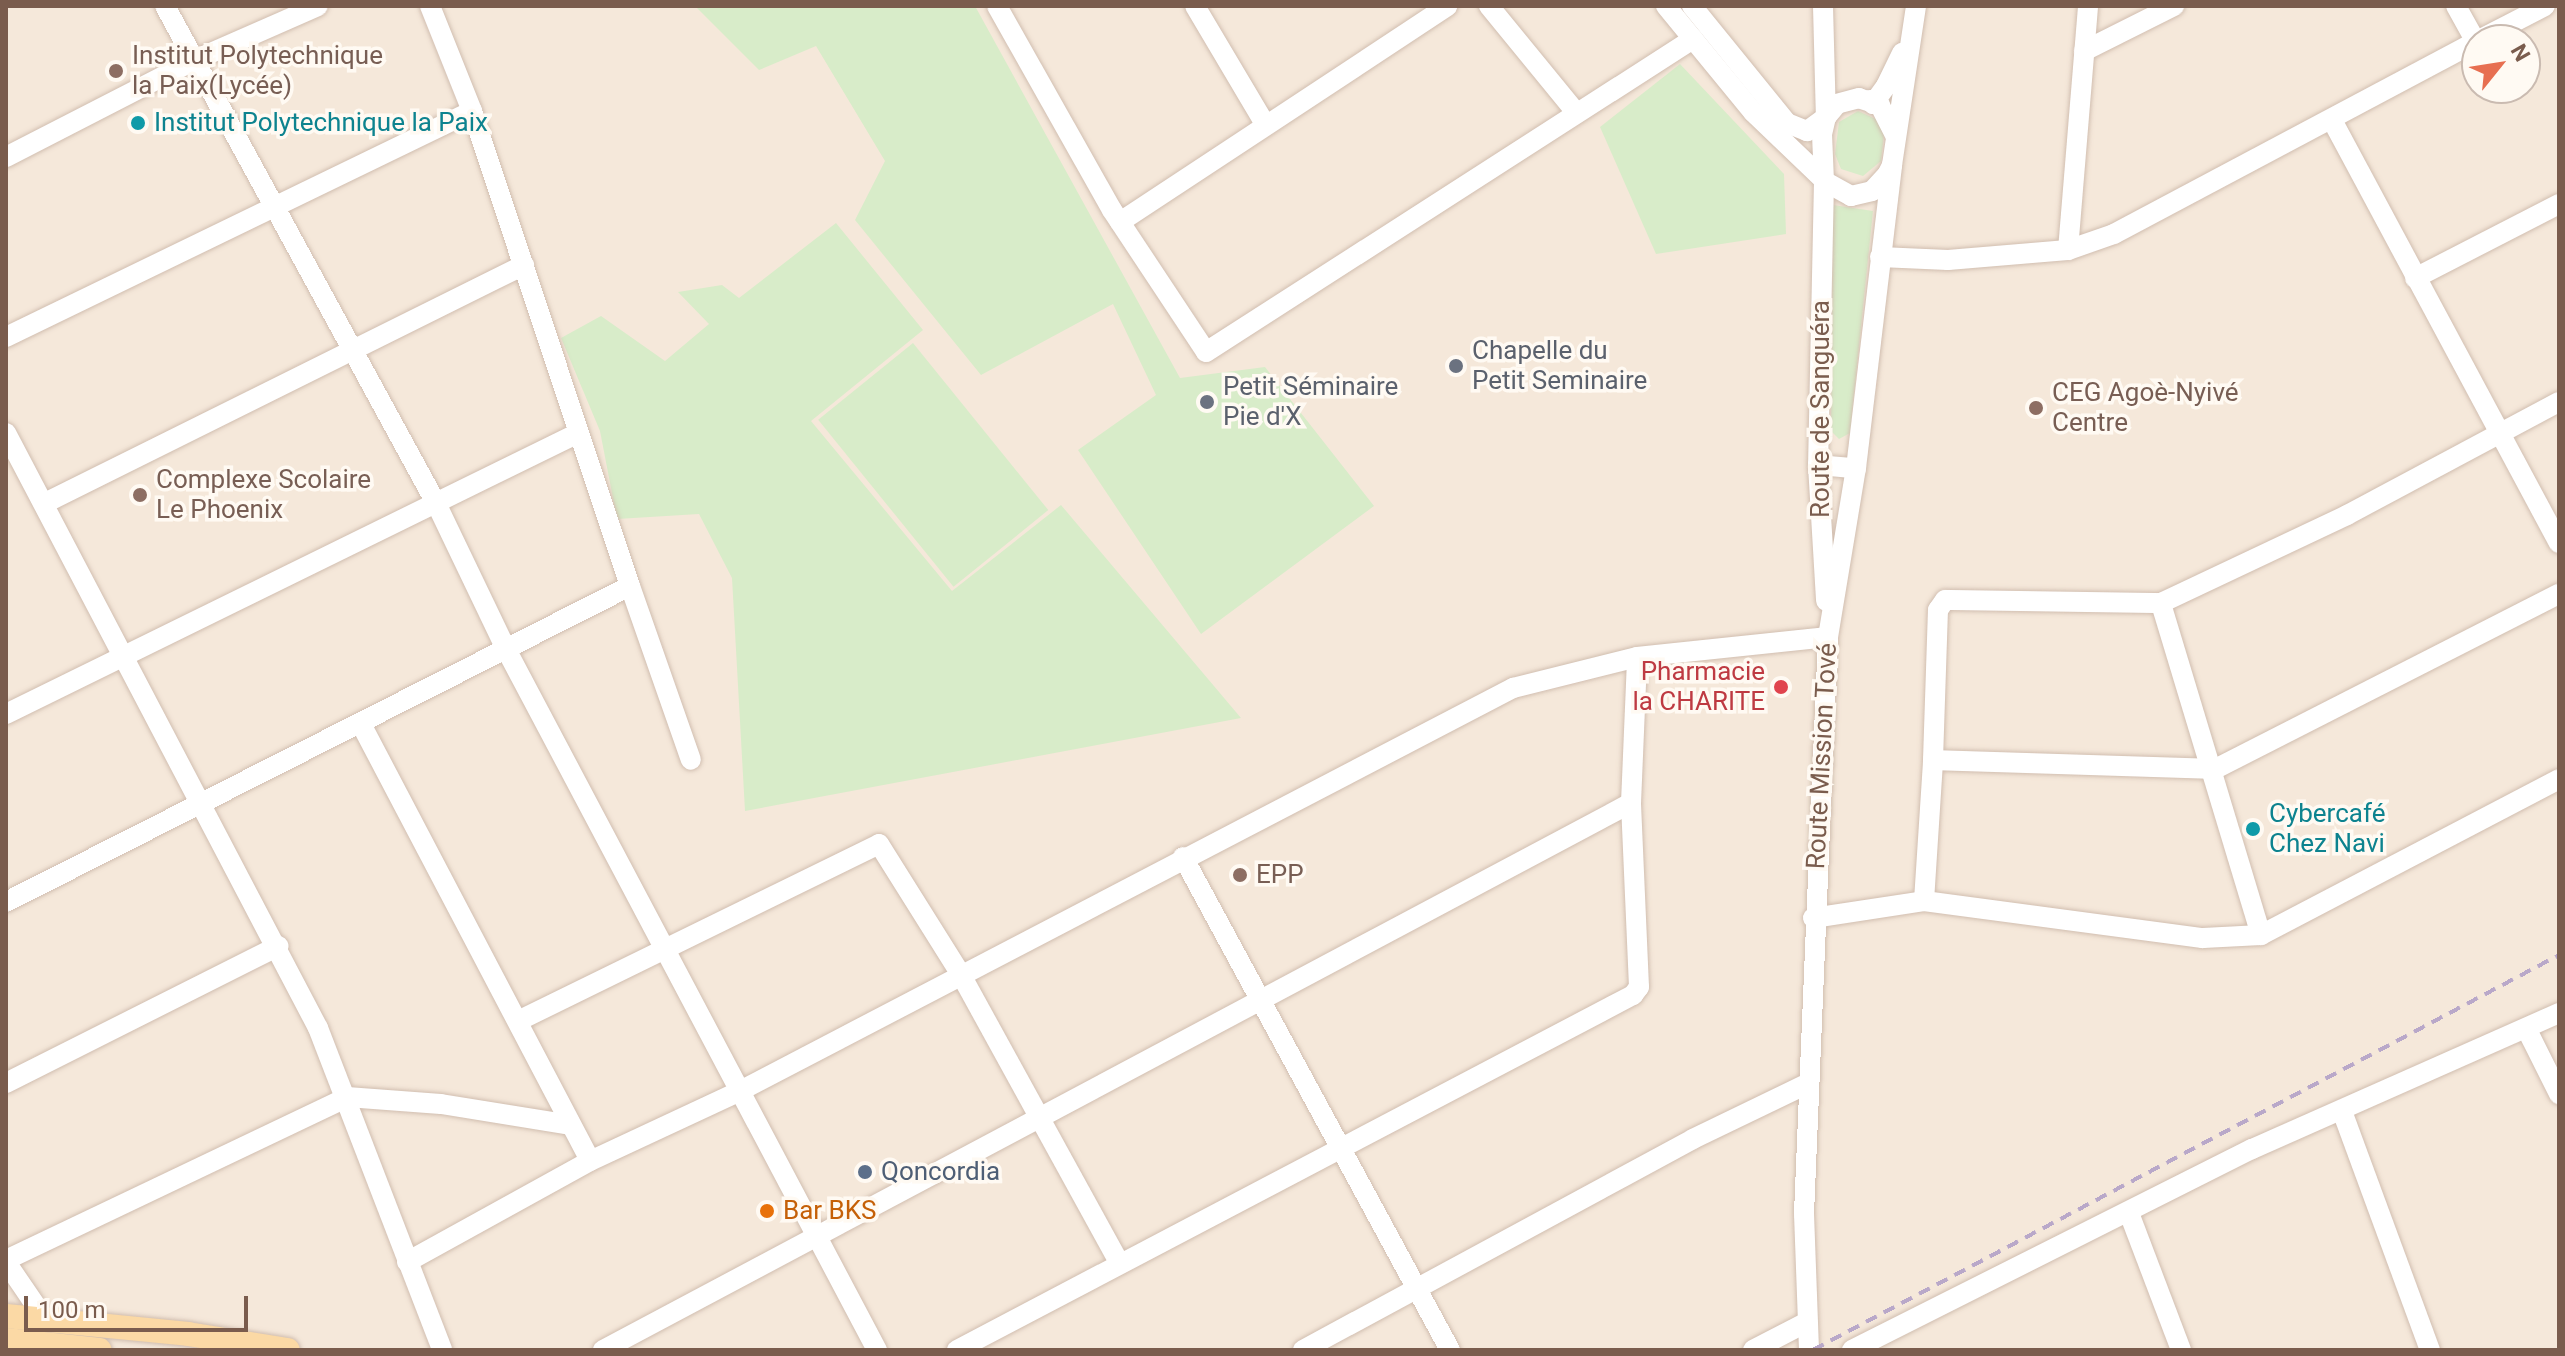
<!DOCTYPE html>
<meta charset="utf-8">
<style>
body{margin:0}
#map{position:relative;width:2565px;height:1356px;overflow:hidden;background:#fdf6ec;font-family:Roboto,sans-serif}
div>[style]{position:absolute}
.residential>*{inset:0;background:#f5e8da}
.green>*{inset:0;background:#d8ecc9;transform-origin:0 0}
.roads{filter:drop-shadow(0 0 2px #d1beb0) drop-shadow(0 0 2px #d1beb0)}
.minor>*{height:20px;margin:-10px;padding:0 10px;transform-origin:10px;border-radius:10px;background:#fff}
.major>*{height:24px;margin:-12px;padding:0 12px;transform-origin:12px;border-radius:12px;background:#fbd9a5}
.rail>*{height:4px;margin-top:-2px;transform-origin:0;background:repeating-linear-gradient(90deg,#b9a8c9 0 12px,transparent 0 20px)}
.dots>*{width:22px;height:22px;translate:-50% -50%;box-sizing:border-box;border:4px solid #fffaf3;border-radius:50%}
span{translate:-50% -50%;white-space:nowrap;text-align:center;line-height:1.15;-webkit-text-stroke:7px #fffaf3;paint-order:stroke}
.education-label{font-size:26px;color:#785e54}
.left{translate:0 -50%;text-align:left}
.culture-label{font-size:26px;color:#0d838f}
.worship-label{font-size:26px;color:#5b616d}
.street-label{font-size:26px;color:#7a5c4d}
.health-label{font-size:26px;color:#be3a42}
.right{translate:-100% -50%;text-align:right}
.service-label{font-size:26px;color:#4e5e75}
.food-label{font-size:26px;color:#c56008}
.frame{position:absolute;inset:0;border:8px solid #7a5c4d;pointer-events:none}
.north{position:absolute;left:2461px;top:24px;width:80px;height:80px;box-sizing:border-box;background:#fffaf3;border:2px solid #cabbb1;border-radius:50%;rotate:60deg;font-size:22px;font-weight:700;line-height:32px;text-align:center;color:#7a5c4d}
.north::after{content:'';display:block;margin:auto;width:28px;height:36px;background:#e76f51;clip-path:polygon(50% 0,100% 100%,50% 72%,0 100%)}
.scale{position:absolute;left:24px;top:1296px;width:224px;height:36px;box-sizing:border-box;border:4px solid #7a5c4d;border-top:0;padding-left:10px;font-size:24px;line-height:28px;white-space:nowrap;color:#7a5c4d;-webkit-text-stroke:6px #fffaf3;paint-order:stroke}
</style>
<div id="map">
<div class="residential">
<i style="clip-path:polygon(evenodd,6px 6px,2559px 6px,2559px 1350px,6px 1350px,6px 6px,2477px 40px,2525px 40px,2525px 88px,2477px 88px,2477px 40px)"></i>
</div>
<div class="green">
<i style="clip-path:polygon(695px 6px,975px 6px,1180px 378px,1265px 367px,1374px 506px,1201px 634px,1078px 450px,1156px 395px,1113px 304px,981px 375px,855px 220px,885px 161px,816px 46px,759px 70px)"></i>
<i style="clip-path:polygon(1680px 64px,1784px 174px,1786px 234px,1656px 254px,1600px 127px)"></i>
<i style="clip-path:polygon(1858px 111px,1878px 120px,1884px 134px,1881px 161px,1863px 176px,1841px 169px,1835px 154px,1839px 122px)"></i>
<i style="clip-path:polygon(1833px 205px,1873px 211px,1850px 433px,1839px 439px,1831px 431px)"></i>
<i style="clip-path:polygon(836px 223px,923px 330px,811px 421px,952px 591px,1061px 505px,1241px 718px,745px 811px,732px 578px,699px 514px,617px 519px,600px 431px,561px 338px,601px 316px,665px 361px,709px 324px,678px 292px,722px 285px,739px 298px)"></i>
<i style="left:913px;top:343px;width:215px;height:122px;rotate:51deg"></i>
</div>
<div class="roads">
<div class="minor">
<i style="left:165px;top:6px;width:566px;rotate:61.4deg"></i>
<i style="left:436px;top:503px;width:164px;rotate:64.4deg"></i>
<i style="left:507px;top:651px;width:791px;rotate:62.11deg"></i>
<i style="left:997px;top:6px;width:234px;rotate:60.6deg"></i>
<i style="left:1112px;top:210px;width:170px;rotate:56.5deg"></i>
<i style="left:1206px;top:352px;width:579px;rotate:-32.73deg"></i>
<i style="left:1195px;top:6px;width:137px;rotate:59.3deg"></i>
<i style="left:1489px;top:6px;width:136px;rotate:50.7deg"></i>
<i style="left:1666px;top:6px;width:137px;rotate:50.6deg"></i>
<i style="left:1753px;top:112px;width:98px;rotate:43.8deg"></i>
<i style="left:1692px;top:6px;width:151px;rotate:50.9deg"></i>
<i style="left:1787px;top:123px;width:22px;rotate:22deg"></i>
<i style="left:1807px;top:131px;width:24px;rotate:-36deg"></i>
<i style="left:1823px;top:6px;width:112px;rotate:88.5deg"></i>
<i style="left:2456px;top:6px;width:41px;rotate:60.9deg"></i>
<i style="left:2479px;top:40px;width:74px;rotate:-27.3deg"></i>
<i style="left:2084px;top:51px;width:101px;rotate:-26.6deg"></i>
<i style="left:1870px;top:100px;width:5px;rotate:53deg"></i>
<i style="left:1873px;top:104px;width:22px;rotate:-54deg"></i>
<i style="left:1886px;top:86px;width:37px;rotate:-64deg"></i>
<i style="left:2332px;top:120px;width:480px;rotate:61.8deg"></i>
<i style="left:1895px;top:135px;width:34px;rotate:-117deg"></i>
<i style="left:1880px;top:105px;width:22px;rotate:-162deg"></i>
<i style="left:1859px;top:98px;width:23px;rotate:165deg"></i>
<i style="left:1837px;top:104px;width:17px;rotate:130deg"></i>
<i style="left:1826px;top:117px;width:17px;rotate:103deg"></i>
<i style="left:1822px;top:134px;width:47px;rotate:87.6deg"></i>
<i style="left:1824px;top:181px;width:31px;rotate:29deg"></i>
<i style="left:1851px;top:196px;width:22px;rotate:-13deg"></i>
<i style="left:1872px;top:191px;width:22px;rotate:-47deg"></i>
<i style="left:1887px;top:175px;width:11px;rotate:-63deg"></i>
<i style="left:1892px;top:165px;width:161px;rotate:-81.4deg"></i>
<i style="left:6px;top:157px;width:212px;rotate:-27.2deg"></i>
<i style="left:195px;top:60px;width:134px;rotate:-23.7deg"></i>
<i style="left:1824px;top:181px;width:284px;rotate:91.2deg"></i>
<i style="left:1818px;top:465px;width:136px;rotate:86.6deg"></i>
<i style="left:1120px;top:222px;width:392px;rotate:-33.4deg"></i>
<i style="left:2068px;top:250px;width:245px;rotate:-85.3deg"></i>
<i style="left:1880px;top:257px;width:68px;rotate:2.5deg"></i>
<i style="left:1948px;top:260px;width:120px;rotate:-4.8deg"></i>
<i style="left:2068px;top:250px;width:49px;rotate:-19.2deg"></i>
<i style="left:2114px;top:234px;width:411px;rotate:-28deg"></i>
<i style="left:2415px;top:278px;width:162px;rotate:-27.2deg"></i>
<i style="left:6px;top:337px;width:518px;rotate:-25.87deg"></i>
<i style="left:6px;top:433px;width:672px;rotate:62.33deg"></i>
<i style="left:318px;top:1028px;width:345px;rotate:68.9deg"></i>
<i style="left:1818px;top:465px;width:38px;rotate:5deg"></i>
<i style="left:45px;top:503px;width:535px;rotate:-26.42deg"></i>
<i style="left:630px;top:586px;width:184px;rotate:70.7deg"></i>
<i style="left:6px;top:714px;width:637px;rotate:-26.16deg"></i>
<i style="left:361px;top:724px;width:493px;rotate:62.3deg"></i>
<i style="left:1933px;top:760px;width:150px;rotate:-88.1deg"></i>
<i style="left:1938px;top:610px;width:12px;rotate:-55deg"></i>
<i style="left:1945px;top:600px;width:216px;rotate:0.8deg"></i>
<i style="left:1183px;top:857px;width:561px;rotate:61.56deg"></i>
<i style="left:1924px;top:901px;width:141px;rotate:-86.3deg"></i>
<i style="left:1933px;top:760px;width:282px;rotate:1.8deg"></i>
<i style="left:2215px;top:769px;width:386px;rotate:-27deg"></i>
<i style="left:6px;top:902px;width:699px;rotate:-26.86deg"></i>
<i style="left:630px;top:586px;width:501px;rotate:-108.4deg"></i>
<i style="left:472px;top:111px;width:113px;rotate:-111.8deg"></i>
<i style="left:1813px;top:918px;width:112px;rotate:-8.7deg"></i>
<i style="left:1924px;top:901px;width:281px;rotate:7.6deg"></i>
<i style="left:2203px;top:938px;width:58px;rotate:-3deg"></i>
<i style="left:2261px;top:935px;width:336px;rotate:-27.6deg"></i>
<i style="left:2261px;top:935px;width:347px;rotate:-106.8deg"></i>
<i style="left:2161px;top:603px;width:206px;rotate:-25.3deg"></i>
<i style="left:2347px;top:515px;width:240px;rotate:-28.1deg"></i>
<i style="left:518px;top:1021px;width:402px;rotate:-26.1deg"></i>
<i style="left:879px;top:844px;width:152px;rotate:57.9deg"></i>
<i style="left:960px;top:973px;width:330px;rotate:61.2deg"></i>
<i style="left:2527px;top:1030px;width:72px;rotate:63.4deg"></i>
<i style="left:6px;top:1083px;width:305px;rotate:-26.7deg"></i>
<i style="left:2342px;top:1111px;width:255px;rotate:69.8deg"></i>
<i style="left:2129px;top:1213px;width:147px;rotate:69.2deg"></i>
<i style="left:6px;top:1260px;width:378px;rotate:-25.5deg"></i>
<i style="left:347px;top:1097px;width:94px;rotate:4.3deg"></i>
<i style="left:441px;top:1104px;width:131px;rotate:9.2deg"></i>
<i style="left:6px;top:1262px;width:68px;rotate:55.8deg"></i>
<i style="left:407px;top:1262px;width:209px;rotate:-28.9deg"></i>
<i style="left:590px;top:1161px;width:166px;rotate:-25deg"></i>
<i style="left:740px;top:1091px;width:872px;rotate:-27.54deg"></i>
<i style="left:1513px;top:688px;width:128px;rotate:-14deg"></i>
<i style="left:1637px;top:657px;width:192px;rotate:-6deg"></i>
<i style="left:603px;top:1350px;width:1164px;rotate:-28.02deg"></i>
<i style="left:957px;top:1350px;width:764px;rotate:-27.71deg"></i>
<i style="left:1633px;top:995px;width:10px;rotate:-53deg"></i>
<i style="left:1639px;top:987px;width:184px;rotate:-92.5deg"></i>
<i style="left:1631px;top:803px;width:146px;rotate:-87.6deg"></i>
<i style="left:1303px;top:1350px;width:443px;rotate:-28.4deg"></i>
<i style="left:1693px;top:1139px;width:127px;rotate:-25.8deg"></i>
<i style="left:1753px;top:1350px;width:59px;rotate:-27.4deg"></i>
<i style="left:1809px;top:1350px;width:136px;rotate:-92.1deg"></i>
<i style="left:1804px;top:1214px;width:577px;rotate:-87.62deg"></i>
<i style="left:1828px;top:637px;width:171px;rotate:-80.6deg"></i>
<i style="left:1856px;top:468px;width:305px;rotate:-83.2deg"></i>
<i style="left:1852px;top:1350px;width:448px;rotate:-26.7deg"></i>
<i style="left:2252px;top:1149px;width:336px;rotate:-23.9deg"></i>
</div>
<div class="major">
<i style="left:6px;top:1316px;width:183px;rotate:5.6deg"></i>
<i style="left:188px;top:1334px;width:101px;rotate:9.1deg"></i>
<i style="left:6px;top:1340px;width:94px;rotate:6.1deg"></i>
</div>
</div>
<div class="rail">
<i style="left:1813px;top:1350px;width:844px;rotate:-27.9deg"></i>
</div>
<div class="dots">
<i style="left:116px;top:71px;background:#8d6e63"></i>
<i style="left:138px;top:123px;background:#0f9aa8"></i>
<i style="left:1456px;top:366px;background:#6b7280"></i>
<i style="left:1207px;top:402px;background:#6b7280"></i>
<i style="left:2036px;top:408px;background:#8d6e63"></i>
<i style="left:140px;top:495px;background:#8d6e63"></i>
<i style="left:1781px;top:687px;background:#e0444e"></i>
<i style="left:2253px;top:829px;background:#0f9aa8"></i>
<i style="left:1240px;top:875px;background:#8d6e63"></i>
<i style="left:865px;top:1172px;background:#5c6f8a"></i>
<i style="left:767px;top:1211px;background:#e8710a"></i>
</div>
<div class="education-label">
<span class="left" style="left:132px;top:71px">Institut Polytechnique<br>la Paix(Lycée)</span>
<span class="left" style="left:2052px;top:408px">CEG Agoè-Nyivé<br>Centre</span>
<span class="left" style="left:156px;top:495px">Complexe Scolaire<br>Le Phoenix</span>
<span class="left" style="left:1256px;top:875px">EPP</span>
</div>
<div class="culture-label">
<span class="left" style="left:154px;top:123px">Institut Polytechnique la Paix</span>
<span class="left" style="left:2269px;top:829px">Cybercafé<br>Chez Navi</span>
</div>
<div class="worship-label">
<span class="left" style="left:1472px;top:366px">Chapelle du<br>Petit Seminaire</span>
<span class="left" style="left:1223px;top:402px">Petit Séminaire<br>Pie d'X</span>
</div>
<div class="street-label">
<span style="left:1821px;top:409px;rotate:-90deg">Route de Sanguéra</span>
<span style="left:1822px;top:756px;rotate:-87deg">Route Mission Tové</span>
</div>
<div class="health-label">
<span class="right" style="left:1765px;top:687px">Pharmacie<br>la CHARITE</span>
</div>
<div class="service-label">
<span class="left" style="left:881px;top:1172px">Qoncordia</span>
</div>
<div class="food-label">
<span class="left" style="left:783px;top:1211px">Bar BKS</span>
</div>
<div class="frame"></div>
<div class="north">N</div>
<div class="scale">100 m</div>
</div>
